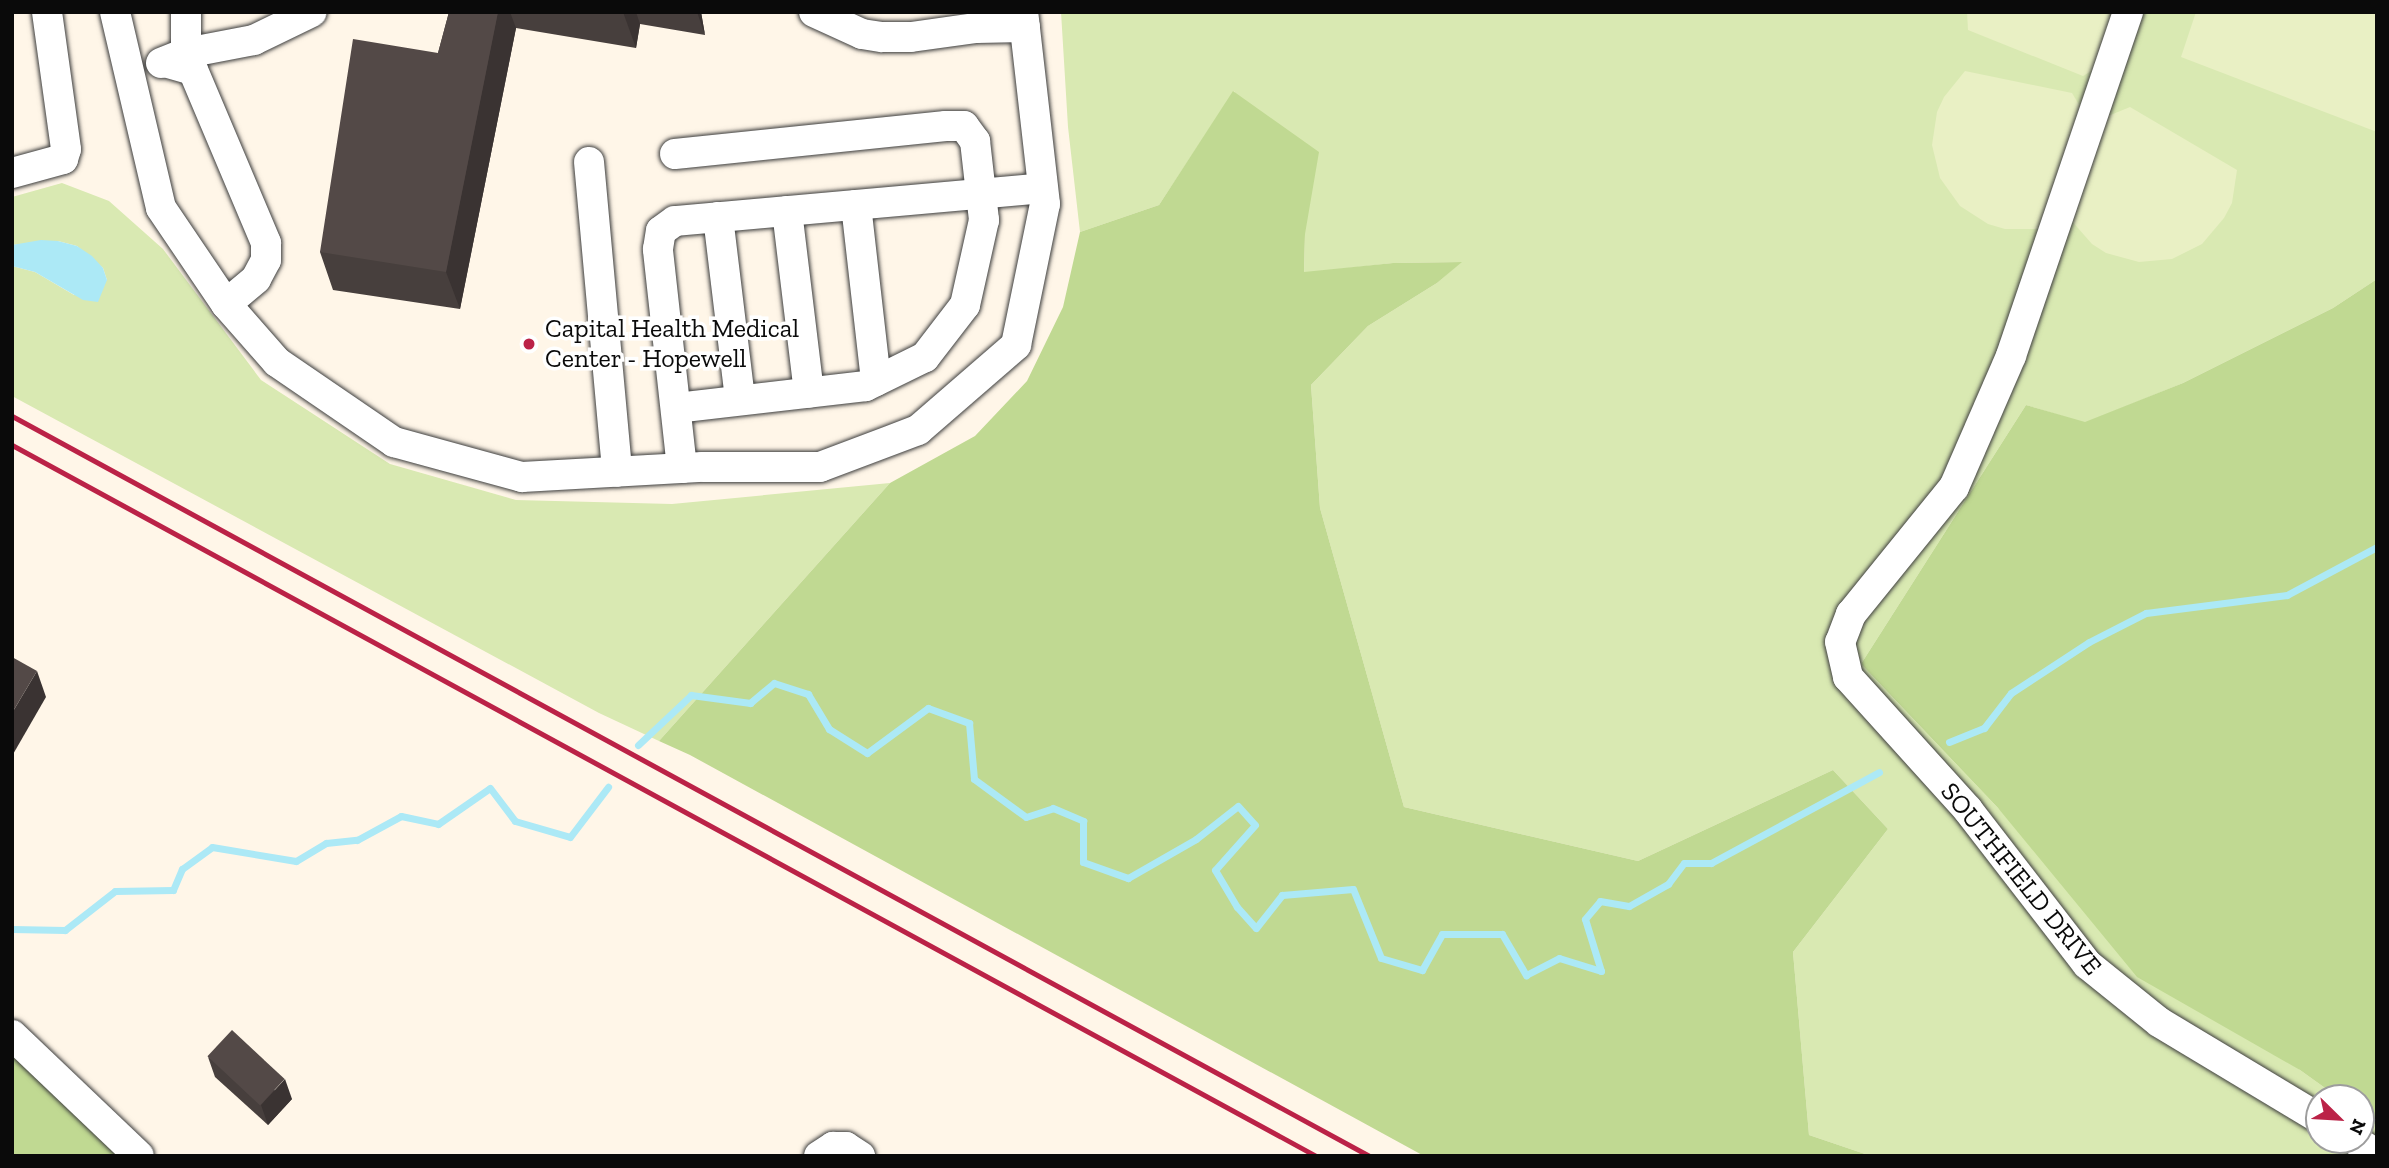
<!DOCTYPE html>
<style>
body{margin:0}
#map{position:relative;width:2389px;height:1168px;overflow:hidden;background:#fff6e8;font-family:"Zilla Slab",serif}
div>[style]{position:absolute}
.green>*{inset:0;background:#d9e9b2}
.forest>*{inset:0;background:#c0d992}
.pitch>*{inset:0;background:#e9f0c4}
.water>*{inset:0;background:#ace9f6}
.stream>*{height:7px;margin:-3.5px;padding:0 3.5px;transform-origin:3.5px;border-radius:3.5px;background:#ace9f6}
.roads{filter:drop-shadow(0 0 2px #3d3d3d) drop-shadow(0 0 2px #3d3d3d)}
.minor>*{height:30px;margin:-15px;padding:0 15px;transform-origin:15px;border-radius:15px;background:#fff}
.rail>*{height:5px;margin:-2.5px;padding:0 2.5px;transform-origin:2.5px;border-radius:2.5px;background:#bb2247}
.wall>*{inset:0;background:#473f3d}
.shaded-wall>*{inset:0;background:#3a3332}
.building>*{inset:0;background:#534947;transform-origin:0 0}
.dots>*{width:19px;height:19px;translate:-50% -50%;box-sizing:border-box;border:4px solid #fff;border-radius:50%}
span{translate:-50% -50%;white-space:nowrap;text-align:center;line-height:1.15;-webkit-text-stroke:7px #fff;paint-order:stroke}
.poi-label{font-size:26px;color:#0a0a0a}
.left{translate:0 -50%;text-align:left}
.street-label{font-size:26px;color:#0a0a0a}
.frame{position:absolute;inset:0;border:14px solid #0a0a0a;pointer-events:none}
.north{position:absolute;left:2305px;top:1084px;width:70px;height:70px;box-sizing:border-box;background:#fff;border:2px solid #9d9d9d;border-radius:50%;rotate:114deg;font-size:19px;font-weight:700;line-height:28px;text-align:center;color:#0a0a0a}
.north::after{content:'';display:block;margin:auto;width:24px;height:32px;background:#bb2247;clip-path:polygon(50% 0,100% 100%,50% 72%,0 100%)}
</style>
<div id="map">
<div class="green">
<i style="clip-path:polygon(1061px 12px,2377px 12px,2377px 279px,2333px 308px,2183px 383px,2085px 423px,2026px 405px,1861px 664px,1998px 808px,2300px 1070px,2339px 1098px,2319px 1098px,2319px 1140px,2361px 1140px,2361px 1114px,2377px 1126px,2377px 1156px,1871px 1156px,1809px 1135px,1793px 952px,1888px 829px,1833px 770px,1638px 861px,1404px 807px,1320px 508px,1311px 385px,1368px 326px,1437px 283px,1461px 262px,1393px 263px,1304px 273px,1305px 234px,1234px 91px,1159px 205px,1080px 232px,1068px 127px)"></i>
<i style="clip-path:polygon(62px 183px,109px 201px,163px 249px,261px 380px,390px 464px,516px 500px,672px 504px,890px 483px,659px 741px,599px 713px,12px 396px,12px 266px,35px 272px,74px 295px,107px 280px,103px 268px,77px 246px,58px 241px,12px 245px,12px 197px)"></i>
</div>
<div class="forest">
<i style="clip-path:polygon(1233px 91px,1319px 152px,1305px 234px,1304px 272px,1393px 263px,1462px 262px,1437px 283px,1368px 326px,1311px 385px,1320px 508px,1404px 807px,1638px 861px,1833px 770px,1888px 829px,1793px 952px,1809px 1135px,1871px 1156px,1424px 1156px,690px 755px,659px 741px,890px 483px,975px 436px,1027px 381px,1063px 307px,1080px 232px,1159px 205px)"></i>
<i style="clip-path:polygon(2377px 279px,2377px 1126px,2361px 1114px,2361px 1098px,2339px 1098px,2300px 1070px,2137px 977px,1998px 808px,1861px 664px,2026px 405px,2085px 422px,2183px 383px,2333px 308px)"></i>
<i style="clip-path:polygon(12px 1044px,129px 1156px,12px 1156px)"></i>
</div>
<div class="pitch">
<i style="clip-path:polygon(1967px 12px,2114px 12px,2103px 64px,2083px 76px,1968px 30px)"></i>
<i style="clip-path:polygon(2196px 12px,2377px 12px,2377px 132px,2181px 57px)"></i>
<i style="clip-path:polygon(1965px 71px,2072px 93px,2084px 113px,2038px 229px,2005px 229px,1988px 224px,1960px 206px,1940px 178px,1932px 145px,1937px 112px,1944px 97px)"></i>
<i style="clip-path:polygon(2130px 107px,2237px 170px,2232px 203px,2224px 218px,2202px 244px,2172px 259px,2139px 262px,2106px 253px,2092px 244px,2070px 219px,2108px 116px)"></i>
</div>
<div class="water">
<i style="clip-path:polygon(41px 240px,58px 241px,77px 246px,92px 256px,103px 268px,107px 280px,98px 302px,83px 300px,35px 272px,12px 266px,12px 245px)"></i>
</div>
<div class="stream">
<i style="left:1949px;top:742px;width:38px;rotate:-22deg"></i>
<i style="left:1984px;top:728px;width:44px;rotate:-52.4deg"></i>
<i style="left:2011px;top:693px;width:93px;rotate:-33.2deg"></i>
<i style="left:2089px;top:642px;width:64px;rotate:-27deg"></i>
<i style="left:2146px;top:613px;width:142px;rotate:-7.3deg"></i>
<i style="left:2287px;top:595px;width:102px;rotate:-28.1deg"></i>
<i style="left:638px;top:745px;width:73px;rotate:-43.3deg"></i>
<i style="left:691px;top:695px;width:60px;rotate:7.7deg"></i>
<i style="left:750px;top:703px;width:31px;rotate:-40deg"></i>
<i style="left:774px;top:683px;width:36px;rotate:18deg"></i>
<i style="left:808px;top:694px;width:41px;rotate:59deg"></i>
<i style="left:829px;top:729px;width:45px;rotate:32.3deg"></i>
<i style="left:867px;top:753px;width:76px;rotate:-36.4deg"></i>
<i style="left:928px;top:708px;width:44px;rotate:20.1deg"></i>
<i style="left:969px;top:723px;width:56px;rotate:84.9deg"></i>
<i style="left:974px;top:779px;width:64px;rotate:36.2deg"></i>
<i style="left:1026px;top:817px;width:28px;rotate:-18deg"></i>
<i style="left:1053px;top:808px;width:33px;rotate:23deg"></i>
<i style="left:1083px;top:821px;width:41px;rotate:90deg"></i>
<i style="left:1083px;top:862px;width:48px;rotate:19.6deg"></i>
<i style="left:1128px;top:878px;width:78px;rotate:-29.8deg"></i>
<i style="left:1196px;top:839px;width:53px;rotate:-38.2deg"></i>
<i style="left:1238px;top:806px;width:25px;rotate:48deg"></i>
<i style="left:1255px;top:825px;width:60px;rotate:131.6deg"></i>
<i style="left:1215px;top:870px;width:43px;rotate:59.3deg"></i>
<i style="left:1237px;top:907px;width:28px;rotate:48deg"></i>
<i style="left:1256px;top:928px;width:42px;rotate:-51.8deg"></i>
<i style="left:1282px;top:895px;width:71px;rotate:-4.8deg"></i>
<i style="left:1353px;top:889px;width:74px;rotate:67.9deg"></i>
<i style="left:1381px;top:958px;width:43px;rotate:16.3deg"></i>
<i style="left:1422px;top:970px;width:41px;rotate:-60.9deg"></i>
<i style="left:1442px;top:934px;width:60px"></i>
<i style="left:1502px;top:934px;width:48px;rotate:59.7deg"></i>
<i style="left:1526px;top:975px;width:37px;rotate:-27deg"></i>
<i style="left:1559px;top:958px;width:44px;rotate:17.2deg"></i>
<i style="left:1601px;top:971px;width:54px;rotate:-107.1deg"></i>
<i style="left:1585px;top:919px;width:23px;rotate:-50deg"></i>
<i style="left:1600px;top:901px;width:29px;rotate:10deg"></i>
<i style="left:1629px;top:906px;width:45px;rotate:-29.4deg"></i>
<i style="left:1668px;top:884px;width:26px;rotate:-53deg"></i>
<i style="left:1684px;top:863px;width:27px"></i>
<i style="left:1711px;top:863px;width:191px;rotate:-28.4deg"></i>
<i style="left:12px;top:929px;width:53px;rotate:1.1deg"></i>
<i style="left:65px;top:930px;width:63px;rotate:-38deg"></i>
<i style="left:115px;top:891px;width:58px;rotate:-1deg"></i>
<i style="left:173px;top:890px;width:23px;rotate:-67deg"></i>
<i style="left:182px;top:869px;width:37px;rotate:-36deg"></i>
<i style="left:212px;top:847px;width:85px;rotate:9.5deg"></i>
<i style="left:296px;top:861px;width:35px;rotate:-31deg"></i>
<i style="left:326px;top:843px;width:31px;rotate:-6deg"></i>
<i style="left:357px;top:840px;width:50px;rotate:-28.6deg"></i>
<i style="left:401px;top:816px;width:38px;rotate:12deg"></i>
<i style="left:438px;top:824px;width:63px;rotate:-34.7deg"></i>
<i style="left:490px;top:788px;width:41px;rotate:52.9deg"></i>
<i style="left:515px;top:821px;width:57px;rotate:16.2deg"></i>
<i style="left:570px;top:837px;width:63px;rotate:-52.8deg"></i>
</div>
<div class="roads">
<div class="minor">
<i style="left:115px;top:12px;width:201px;rotate:76.8deg"></i>
<i style="left:161px;top:208px;width:116px;rotate:55.9deg"></i>
<i style="left:226px;top:304px;width:77px;rotate:48.7deg"></i>
<i style="left:277px;top:362px;width:142px;rotate:34.4deg"></i>
<i style="left:394px;top:442px;width:133px;rotate:15.3deg"></i>
<i style="left:522px;top:477px;width:181px;rotate:-3.2deg"></i>
<i style="left:703px;top:467px;width:117px"></i>
<i style="left:820px;top:467px;width:105px;rotate:-20.7deg"></i>
<i style="left:918px;top:430px;width:130px;rotate:-40.9deg"></i>
<i style="left:1016px;top:345px;width:144px;rotate:-78.4deg"></i>
<i style="left:1045px;top:204px;width:193px;rotate:-96.5deg"></i>
<i style="left:186px;top:12px;width:41px;rotate:90deg"></i>
<i style="left:814px;top:12px;width:53px;rotate:24.6deg"></i>
<i style="left:862px;top:34px;width:20px;rotate:9deg"></i>
<i style="left:882px;top:37px;width:29px"></i>
<i style="left:911px;top:37px;width:66px;rotate:-7.9deg"></i>
<i style="left:976px;top:28px;width:49px;rotate:-1.2deg"></i>
<i style="left:2128px;top:12px;width:363px;rotate:108.8deg"></i>
<i style="left:2011px;top:356px;width:143px;rotate:113.5deg"></i>
<i style="left:1954px;top:487px;width:164px;rotate:129deg"></i>
<i style="left:1851px;top:614px;width:30px;rotate:111deg"></i>
<i style="left:1840px;top:642px;width:36px;rotate:77deg"></i>
<i style="left:1848px;top:677px;width:179px;rotate:47.9deg"></i>
<i style="left:1968px;top:810px;width:195px;rotate:52.3deg"></i>
<i style="left:2087px;top:964px;width:92px;rotate:38.9deg"></i>
<i style="left:2159px;top:1022px;width:187px;rotate:31deg"></i>
<i style="left:165px;top:62px;width:29px;rotate:16deg"></i>
<i style="left:193px;top:70px;width:188px;rotate:67.1deg"></i>
<i style="left:266px;top:243px;width:17px;rotate:90deg"></i>
<i style="left:266px;top:260px;width:21px;rotate:118deg"></i>
<i style="left:256px;top:279px;width:39px;rotate:140deg"></i>
<i style="left:161px;top:63px;width:27px;rotate:-22deg"></i>
<i style="left:186px;top:53px;width:69px;rotate:-10.8deg"></i>
<i style="left:254px;top:40px;width:64px;rotate:-25.8deg"></i>
<i style="left:675px;top:154px;width:272px;rotate:-5.9deg"></i>
<i style="left:946px;top:126px;width:18px"></i>
<i style="left:964px;top:126px;width:19px;rotate:54deg"></i>
<i style="left:975px;top:141px;width:80px;rotate:83.5deg"></i>
<i style="left:984px;top:220px;width:87px;rotate:102.6deg"></i>
<i style="left:965px;top:305px;width:66px;rotate:127.6deg"></i>
<i style="left:925px;top:357px;width:66px;rotate:153.8deg"></i>
<i style="left:866px;top:386px;width:190px;rotate:173.4deg"></i>
<i style="left:589px;top:162px;width:311px;rotate:84.8deg"></i>
<i style="left:12px;top:173px;width:53px;rotate:-15.4deg"></i>
<i style="left:63px;top:159px;width:10px;rotate:-73deg"></i>
<i style="left:66px;top:149px;width:138px;rotate:-97.9deg"></i>
<i style="left:856px;top:205px;width:177px;rotate:83.5deg"></i>
<i style="left:787px;top:211px;width:183px;rotate:83.1deg"></i>
<i style="left:718px;top:217px;width:184px;rotate:83.1deg"></i>
<i style="left:682px;top:468px;width:220px;rotate:-96.3deg"></i>
<i style="left:658px;top:249px;width:18px;rotate:-81deg"></i>
<i style="left:661px;top:231px;width:17px;rotate:-36deg"></i>
<i style="left:675px;top:221px;width:369px;rotate:-5.1deg"></i>
<i style="left:12px;top:1035px;width:175px;rotate:43.6deg"></i>
<i style="left:2355px;top:1140px;width:27px;rotate:34deg"></i>
<i style="left:819px;top:1156px;width:17px;rotate:-33deg"></i>
<i style="left:833px;top:1147px;width:13px"></i>
<i style="left:846px;top:1147px;width:17px;rotate:33deg"></i>
</div>
</div>
<div class="rail">
<i style="left:12px;top:416px;width:1546px;rotate:28.6deg"></i>
<i style="left:12px;top:445px;width:1485px;rotate:28.6deg"></i>
</div>
<div class="wall">
<i style="clip-path:polygon(449px 12px,701px 12px,705px 35px,640px 24px,636px 48px,516px 28px,460px 309px,333px 290px,320px 252px,438px 53px)"></i>
<i style="clip-path:polygon(208px 1057px,292px 1099px,268px 1125px,215px 1077px)"></i>
</div>
<div class="shaded-wall">
<i style="clip-path:polygon(498px 12px,510px 12px,516px 28px,460px 309px,446px 272px)"></i>
<i style="clip-path:polygon(623px 12px,636px 12px,640px 24px,636px 48px)"></i>
<i style="clip-path:polygon(697px 12px,701px 12px,705px 35px)"></i>
<i style="clip-path:polygon(37px 671px,46px 697px,12px 756px,12px 713px)"></i>
<i style="clip-path:polygon(285px 1079px,292px 1099px,268px 1125px,261px 1105px)"></i>
</div>
<div class="building">
<i style="clip-path:polygon(449px 12px,498px 12px,446px 272px,320px 252px,353px 39px,438px 53px)"></i>
<i style="clip-path:polygon(12px 657px,37px 671px,12px 713px)"></i>
<i style="left:232px;top:1030px;width:72px;height:36px;rotate:43deg"></i>
</div>
<div class="dots">
<i style="left:529px;top:344px;background:#bb2247"></i>
</div>
<div class="poi-label">
<span class="left" style="left:545px;top:344px">Capital Health Medical<br>Center - Hopewell</span>
</div>
<div class="street-label">
<span style="left:2021px;top:879px;rotate:51deg">SOUTHFIELD DRIVE</span>
</div>
<div class="frame"></div>
<div class="north">N</div>
</div>
